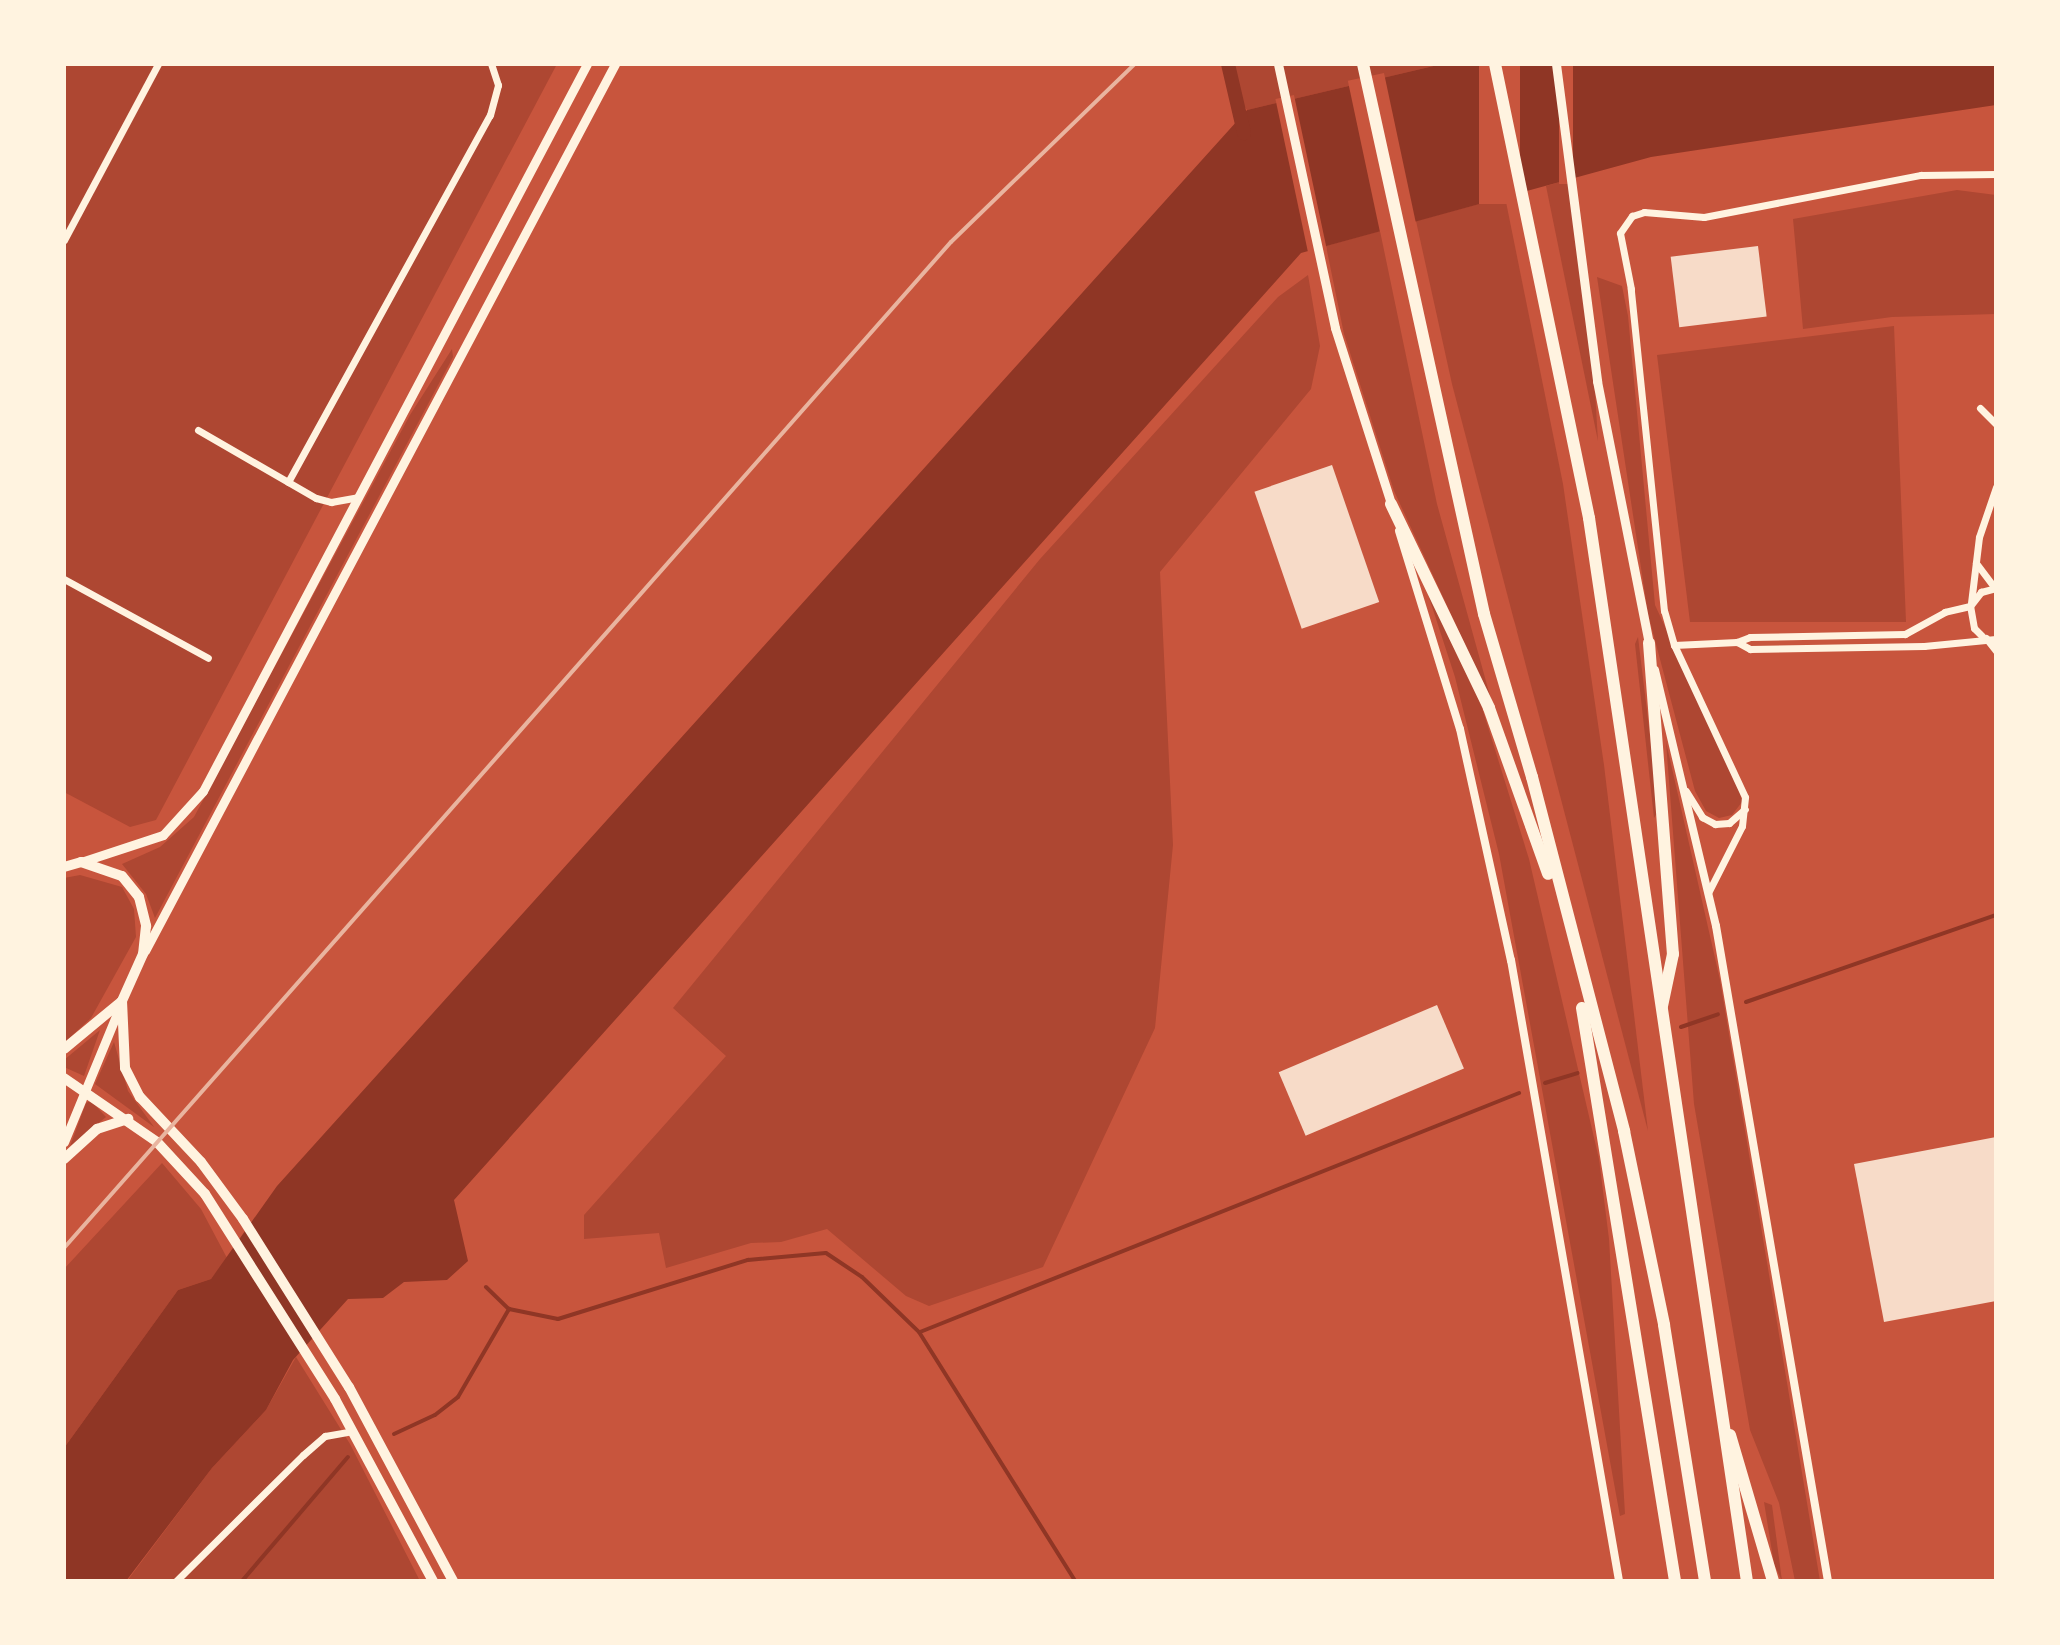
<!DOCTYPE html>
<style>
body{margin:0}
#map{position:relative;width:2060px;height:1645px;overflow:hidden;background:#c8553d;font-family:Karla,sans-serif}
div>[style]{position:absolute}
.green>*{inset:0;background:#ae4732}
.water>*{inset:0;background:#8f3625}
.pier>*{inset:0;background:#c8553d;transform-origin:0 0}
.stream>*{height:4px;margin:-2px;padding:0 2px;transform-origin:2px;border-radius:2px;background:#8f3625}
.canal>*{height:14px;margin:-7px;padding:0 7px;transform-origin:7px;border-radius:7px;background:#8f3625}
.building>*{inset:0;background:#f7dbc8;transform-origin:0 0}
.minor>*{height:7px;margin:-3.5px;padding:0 3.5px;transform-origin:3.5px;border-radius:3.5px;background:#fff3e0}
.tertiary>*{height:8px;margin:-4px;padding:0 4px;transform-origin:4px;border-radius:4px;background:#fff3e0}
.secondary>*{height:9px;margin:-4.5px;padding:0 4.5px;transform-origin:4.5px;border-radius:4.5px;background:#fff3e0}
.primary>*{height:10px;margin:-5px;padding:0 5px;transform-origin:5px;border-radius:5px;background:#fff3e0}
.motorway>*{height:12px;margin:-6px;padding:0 6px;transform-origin:6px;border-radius:6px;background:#fff3e0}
.rail>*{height:4px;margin:-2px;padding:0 2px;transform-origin:2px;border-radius:2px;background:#e9b49f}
span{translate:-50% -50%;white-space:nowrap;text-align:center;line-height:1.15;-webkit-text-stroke:8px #fff3e0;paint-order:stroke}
.frame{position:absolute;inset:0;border:66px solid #fff3e0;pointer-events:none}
</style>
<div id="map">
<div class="green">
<i style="clip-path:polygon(64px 64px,557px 64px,156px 820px,130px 827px,64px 792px)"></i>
<i style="clip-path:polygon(1228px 64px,1442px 64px,1247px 110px,1231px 88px)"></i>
<i style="clip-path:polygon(1570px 179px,1595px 392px,1598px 441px,1546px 186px)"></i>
<i style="clip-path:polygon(1957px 190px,1996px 195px,1996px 314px,1892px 317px,1803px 329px,1793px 219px)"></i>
<i style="clip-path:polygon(1505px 197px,1563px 484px,1604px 765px,1648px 1131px,1452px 384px,1416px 221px)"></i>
<i style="clip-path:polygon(1380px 231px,1437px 504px,1492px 703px,1394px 491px,1344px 334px,1326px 246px)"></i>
<i style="clip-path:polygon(1308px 275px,1320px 346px,1311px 389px,1160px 572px,1173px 845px,1155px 1028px,1043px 1267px,929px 1306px,906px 1296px,827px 1229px,781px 1242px,751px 1243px,666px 1268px,659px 1233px,584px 1239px,584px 1215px,726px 1056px,673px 1008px,1040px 559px,1278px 297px)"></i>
<i style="clip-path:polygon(1597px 277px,1622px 286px,1628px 316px,1655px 605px,1739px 788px,1742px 802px,1732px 815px,1719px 818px,1706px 811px,1695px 791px,1648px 614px)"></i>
<i style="clip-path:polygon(1894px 326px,1906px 622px,1690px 622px,1657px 355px)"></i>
<i style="clip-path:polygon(452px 349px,453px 357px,155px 918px,146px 894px,122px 864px,160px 847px,194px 817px,410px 415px)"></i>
<i style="clip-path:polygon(1422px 576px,1479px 698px,1529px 859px,1599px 1159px,1609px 1239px,1625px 1514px,1620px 1516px,1499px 854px,1455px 677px)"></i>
<i style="clip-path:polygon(1638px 637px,1659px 810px,1654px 818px,1635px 644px)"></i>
<i style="clip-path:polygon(1666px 742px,1720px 980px,1820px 1581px,1795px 1581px,1779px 1503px,1750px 1430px,1694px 1104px)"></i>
<i style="clip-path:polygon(80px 875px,122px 887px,134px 909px,136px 937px,91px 1018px,64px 1043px,64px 878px)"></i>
<i style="clip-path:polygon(100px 1030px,84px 1076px,64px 1067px,64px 1060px)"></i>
<i style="clip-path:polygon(114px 1042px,128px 1091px,154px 1127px,95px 1084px)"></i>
<i style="clip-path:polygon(91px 1101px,106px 1117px,70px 1146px,86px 1103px)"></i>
<i style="clip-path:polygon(162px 1163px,201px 1209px,227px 1258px,211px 1279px,178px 1290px,64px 1448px,64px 1269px)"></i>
<i style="clip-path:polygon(296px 1357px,350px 1444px,420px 1581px,127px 1581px,212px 1468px,266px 1410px)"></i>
<i style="clip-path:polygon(1764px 1502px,1772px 1505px,1782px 1581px,1774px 1564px)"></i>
</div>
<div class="water">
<i style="clip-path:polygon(1442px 64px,1996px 64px,1996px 105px,1651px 157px,1301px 253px,454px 1200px,468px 1261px,447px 1280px,404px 1282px,383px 1298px,348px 1299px,293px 1360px,266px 1410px,212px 1468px,126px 1581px,64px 1581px,64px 1448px,178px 1290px,211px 1279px,277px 1186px,1247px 110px)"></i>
</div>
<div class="pier">
<i style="left:1479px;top:64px;width:41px;height:140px"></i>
<i style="left:1559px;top:64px;width:14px;height:120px"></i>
<i style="left:1384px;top:73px;width:155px;height:37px;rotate:78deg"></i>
<i style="left:1294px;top:95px;width:158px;height:19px;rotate:78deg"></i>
</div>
<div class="stream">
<i style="left:1746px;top:1002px;width:265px;rotate:-19.2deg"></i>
<i style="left:1681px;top:1027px;width:39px;rotate:-19deg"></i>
<i style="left:1545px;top:1083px;width:34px;rotate:-17deg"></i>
<i style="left:486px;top:1287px;width:32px;rotate:44deg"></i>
<i style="left:509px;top:1309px;width:50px;rotate:11.5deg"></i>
<i style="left:558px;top:1319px;width:199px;rotate:-17.3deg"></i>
<i style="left:748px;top:1260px;width:78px;rotate:-5.1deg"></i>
<i style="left:826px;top:1253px;width:43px;rotate:33.7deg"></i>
<i style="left:862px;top:1277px;width:79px;rotate:44deg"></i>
<i style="left:919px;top:1332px;width:294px;rotate:57.9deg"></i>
<i style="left:920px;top:1332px;width:645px;rotate:-21.75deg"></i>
<i style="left:394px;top:1434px;width:45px;rotate:-24.9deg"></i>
<i style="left:435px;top:1415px;width:29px;rotate:-38deg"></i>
<i style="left:458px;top:1397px;width:102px;rotate:-59.9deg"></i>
<i style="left:242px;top:1581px;width:163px;rotate:-49.5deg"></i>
</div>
<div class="canal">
<i style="left:1228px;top:64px;width:71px;rotate:76.9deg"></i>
</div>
<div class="building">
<i style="left:1758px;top:246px;width:71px;height:88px;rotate:83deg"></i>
<i style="left:1332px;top:465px;width:145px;height:82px;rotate:71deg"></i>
<i style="left:1437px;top:1005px;width:69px;height:172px;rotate:67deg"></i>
<i style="clip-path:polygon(1996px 1137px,1996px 1301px,1884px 1322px,1854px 1164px)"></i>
</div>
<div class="minor">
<i style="left:64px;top:240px;width:200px;rotate:-61.9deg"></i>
<i style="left:1980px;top:408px;width:23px;rotate:45deg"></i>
<i style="left:198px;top:430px;width:136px;rotate:30deg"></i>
<i style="left:316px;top:498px;width:16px;rotate:15deg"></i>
<i style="left:331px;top:502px;width:27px;rotate:-10deg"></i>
<i style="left:288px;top:482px;width:419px;rotate:-61.2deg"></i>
<i style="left:490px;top:115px;width:31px;rotate:-75deg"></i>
<i style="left:498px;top:85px;width:22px;rotate:-108deg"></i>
<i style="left:1976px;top:563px;width:31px;rotate:53deg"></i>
<i style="left:64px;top:579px;width:164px;rotate:28.7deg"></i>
<i style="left:1971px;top:603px;width:66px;rotate:-83.1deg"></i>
<i style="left:1979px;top:537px;width:53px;rotate:-71.2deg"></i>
<i style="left:1970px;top:606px;width:26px;rotate:167deg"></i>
<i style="left:1945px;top:612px;width:46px;rotate:151.2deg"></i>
<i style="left:1905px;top:634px;width:155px;rotate:178.9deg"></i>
<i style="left:1750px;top:637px;width:14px;rotate:159deg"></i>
<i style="left:1737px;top:642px;width:15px;rotate:28deg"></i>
<i style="left:1750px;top:649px;width:174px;rotate:-1deg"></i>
<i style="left:1924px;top:646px;width:72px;rotate:-5.6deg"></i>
<i style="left:1982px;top:636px;width:11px;rotate:-135deg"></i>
<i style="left:1974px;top:628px;width:22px;rotate:-100deg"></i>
<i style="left:1970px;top:606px;width:18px;rotate:-52deg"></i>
<i style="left:1981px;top:592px;width:16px;rotate:-15deg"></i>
<i style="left:1986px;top:638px;width:16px;rotate:52deg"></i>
<i style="left:1674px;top:645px;width:63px;rotate:-2.7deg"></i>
<i style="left:1686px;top:791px;width:31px;rotate:58deg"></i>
<i style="left:1702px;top:817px;width:15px;rotate:28deg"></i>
<i style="left:1715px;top:824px;width:14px;rotate:-4deg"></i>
<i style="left:1729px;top:823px;width:21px;rotate:-41deg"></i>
<i style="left:1708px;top:893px;width:75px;rotate:-63.1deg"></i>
<i style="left:1742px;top:826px;width:29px;rotate:-84deg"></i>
<i style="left:1745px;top:797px;width:168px;rotate:-115deg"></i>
<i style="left:1674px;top:645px;width:35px;rotate:-106deg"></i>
<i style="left:1664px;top:611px;width:324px;rotate:-95.9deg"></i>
<i style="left:1631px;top:289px;width:57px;rotate:-101.1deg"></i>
<i style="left:1620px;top:233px;width:21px;rotate:-55deg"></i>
<i style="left:1632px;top:216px;width:13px;rotate:-18deg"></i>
<i style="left:1644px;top:212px;width:60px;rotate:4.8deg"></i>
<i style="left:1704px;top:217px;width:221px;rotate:-11deg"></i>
<i style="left:1921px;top:175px;width:75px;rotate:-0.8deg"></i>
<i style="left:176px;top:1581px;width:179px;rotate:-44.8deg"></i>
<i style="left:303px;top:1455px;width:29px;rotate:-41deg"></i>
<i style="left:325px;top:1436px;width:28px;rotate:-10deg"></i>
</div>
<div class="tertiary">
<i style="left:1399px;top:531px;width:207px;rotate:72.9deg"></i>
<i style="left:1460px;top:729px;width:237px;rotate:77.6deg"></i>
<i style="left:1511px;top:960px;width:630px;rotate:80.13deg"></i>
<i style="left:1655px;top:670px;width:263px;rotate:76.6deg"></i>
<i style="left:1716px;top:926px;width:665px;rotate:80.3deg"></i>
</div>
<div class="secondary">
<i style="left:1278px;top:64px;width:270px;rotate:77.8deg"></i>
<i style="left:1335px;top:328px;width:185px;rotate:72.3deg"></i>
<i style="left:1556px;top:64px;width:320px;rotate:82.6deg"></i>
<i style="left:1597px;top:381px;width:267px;rotate:78.8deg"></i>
<i style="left:81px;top:862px;width:86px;rotate:-18.2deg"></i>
<i style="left:163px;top:835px;width:59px;rotate:-47.7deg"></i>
<i style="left:203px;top:791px;width:822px;rotate:-62.16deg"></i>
<i style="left:145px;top:951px;width:1004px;rotate:-62.08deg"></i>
<i style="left:64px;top:1142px;width:152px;rotate:-67.6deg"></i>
</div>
<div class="primary">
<i style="left:64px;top:867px;width:18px;rotate:-16deg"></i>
<i style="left:81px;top:862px;width:43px;rotate:18.9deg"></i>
<i style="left:122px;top:876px;width:27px;rotate:51deg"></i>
<i style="left:139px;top:897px;width:30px;rotate:76deg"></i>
<i style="left:146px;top:926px;width:28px;rotate:96deg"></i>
<i style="left:143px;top:954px;width:51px;rotate:114.1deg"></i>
<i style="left:122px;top:1001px;width:75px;rotate:140.4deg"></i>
<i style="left:122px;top:1001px;width:67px;rotate:87.4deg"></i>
<i style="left:125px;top:1068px;width:33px;rotate:63deg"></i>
<i style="left:140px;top:1097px;width:89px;rotate:46.8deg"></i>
<i style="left:201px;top:1162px;width:71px;rotate:53.6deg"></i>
<i style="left:243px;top:1219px;width:199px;rotate:57.8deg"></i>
<i style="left:349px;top:1387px;width:220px;rotate:61.8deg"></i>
<i style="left:64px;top:1078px;width:113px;rotate:34.5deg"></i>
<i style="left:157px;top:1142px;width:71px;rotate:47.3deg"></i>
<i style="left:205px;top:1194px;width:243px;rotate:57.6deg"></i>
<i style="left:335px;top:1399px;width:207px;rotate:61.7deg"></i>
<i style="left:64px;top:1159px;width:45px;rotate:-42.3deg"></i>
<i style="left:97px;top:1129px;width:33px;rotate:-18deg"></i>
</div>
<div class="motorway">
<i style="left:1363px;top:64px;width:563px;rotate:77.59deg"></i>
<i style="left:1484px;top:614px;width:170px;rotate:73.6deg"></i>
<i style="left:1532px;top:777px;width:366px;rotate:75.4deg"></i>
<i style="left:1624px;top:1131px;width:198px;rotate:78.3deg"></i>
<i style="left:1664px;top:1325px;width:259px;rotate:80.9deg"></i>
<i style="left:1495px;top:64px;width:464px;rotate:78.3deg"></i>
<i style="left:1589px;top:518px;width:1075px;rotate:81.55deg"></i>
<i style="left:1391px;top:504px;width:226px;rotate:64.3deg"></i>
<i style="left:1489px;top:708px;width:176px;rotate:70.4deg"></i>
<i style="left:1649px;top:643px;width:312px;rotate:85.6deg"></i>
<i style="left:1673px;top:954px;width:53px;rotate:101.9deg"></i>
<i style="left:1582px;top:1008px;width:580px;rotate:80.78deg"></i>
<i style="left:1730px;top:1435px;width:152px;rotate:73.6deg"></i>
</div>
<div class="rail">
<i style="left:64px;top:1248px;width:1341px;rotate:-48.6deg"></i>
<i style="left:951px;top:242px;width:256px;rotate:-44.1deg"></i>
</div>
<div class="frame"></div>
</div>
